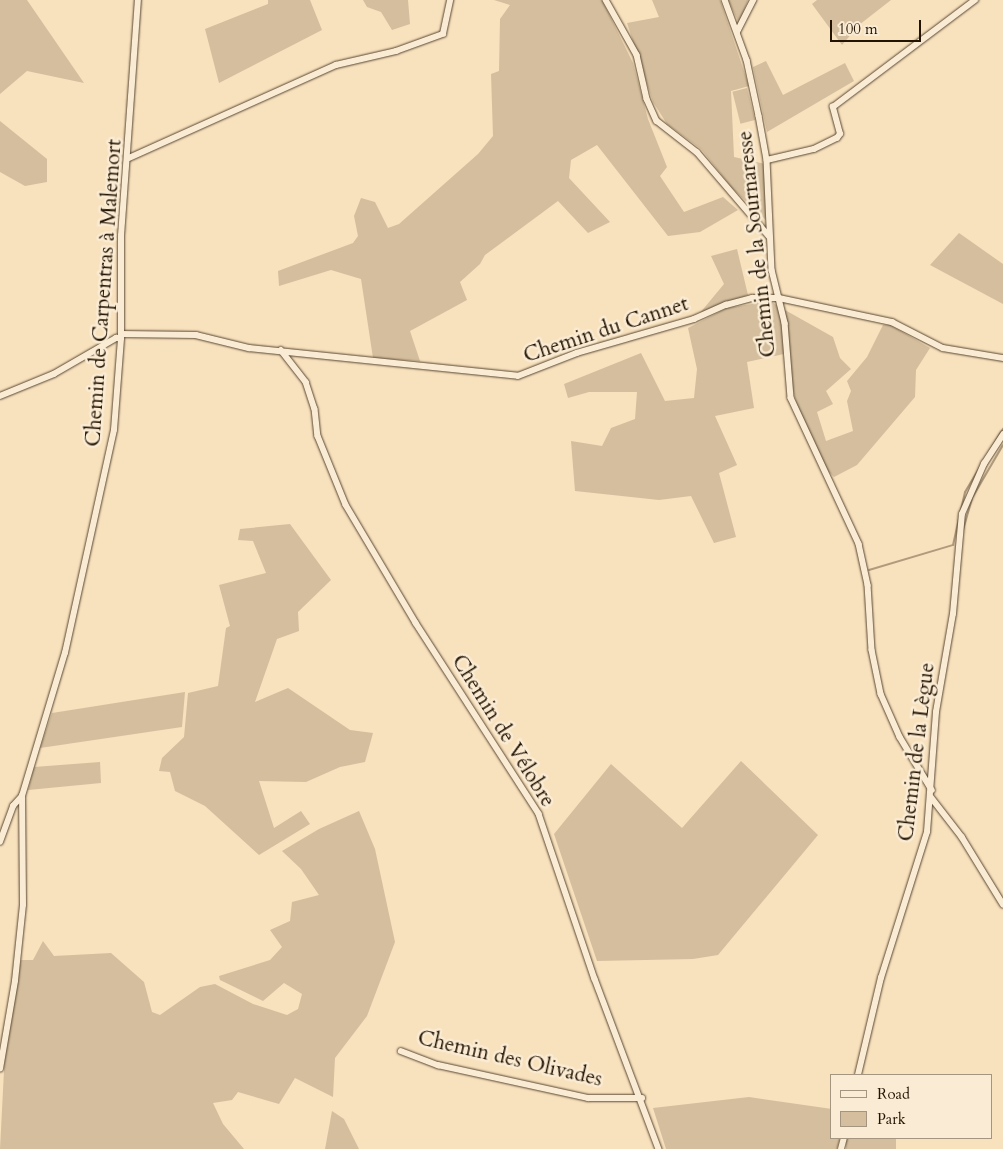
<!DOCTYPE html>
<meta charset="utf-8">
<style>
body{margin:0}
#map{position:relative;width:1003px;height:1149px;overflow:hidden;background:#f8e1bd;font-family:Cardo,serif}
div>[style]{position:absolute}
.green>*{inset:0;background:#d4be9d;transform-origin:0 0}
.stream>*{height:2px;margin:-1px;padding:0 1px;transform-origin:1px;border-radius:1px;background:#b09b7d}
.roads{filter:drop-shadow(0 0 1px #584631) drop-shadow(0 0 1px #584631)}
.minor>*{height:5.5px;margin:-2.75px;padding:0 2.75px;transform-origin:2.75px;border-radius:2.75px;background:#faecd4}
span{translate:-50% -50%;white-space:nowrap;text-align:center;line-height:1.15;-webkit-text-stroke:5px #faecd4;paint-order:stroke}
.street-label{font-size:21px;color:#231302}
.legend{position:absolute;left:830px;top:1074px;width:162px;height:65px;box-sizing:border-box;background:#faecd4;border:1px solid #a49580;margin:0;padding:6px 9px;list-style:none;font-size:15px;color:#231302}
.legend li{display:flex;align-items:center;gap:10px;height:25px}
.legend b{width:25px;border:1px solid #a49580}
.scale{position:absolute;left:830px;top:20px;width:91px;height:22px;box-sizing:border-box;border:2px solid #231302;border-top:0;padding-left:6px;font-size:15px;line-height:18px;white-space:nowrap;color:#231302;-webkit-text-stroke:4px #faecd4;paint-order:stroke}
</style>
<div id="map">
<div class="green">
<i style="clip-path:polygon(0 0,27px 0,84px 83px,27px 71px,0 94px)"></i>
<i style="clip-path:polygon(268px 0,310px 0,322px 30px,219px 83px,205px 29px,268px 4px)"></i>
<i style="clip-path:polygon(363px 0,408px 0,410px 24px,392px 30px,381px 12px,367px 7px)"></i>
<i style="clip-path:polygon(494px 0,602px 0,633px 63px,648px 119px,667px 167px,660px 176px,684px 212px,723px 197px,738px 210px,700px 232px,668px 236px,597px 145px,571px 160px,569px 178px,610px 222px,588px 233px,558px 201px,485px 255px,480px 264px,460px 282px,467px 300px,410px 331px,420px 361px,373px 358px,361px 279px,331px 270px,279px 286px,278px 271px,353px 243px,358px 236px,354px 216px,361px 198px,375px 202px,388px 228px,399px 224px,478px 154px,493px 136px,491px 74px,499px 71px,500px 19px,510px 5px)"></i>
<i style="clip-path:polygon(652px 0,720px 0,749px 86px,731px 91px,734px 157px,765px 164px,767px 221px,732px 188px,701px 149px,667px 124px,653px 102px,627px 23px,659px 17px)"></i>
<i style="clip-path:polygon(728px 0,748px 0,739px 23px)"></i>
<i style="clip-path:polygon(817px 0,891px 0,859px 25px,842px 45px,812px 4px)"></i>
<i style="clip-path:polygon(766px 61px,783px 95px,845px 63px,854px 81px,767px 132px,753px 67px)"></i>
<i style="left:747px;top:88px;width:33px;height:15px;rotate:76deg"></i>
<i style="clip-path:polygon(0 121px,47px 159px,47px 182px,25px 186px,0 172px)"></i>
<i style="clip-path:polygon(959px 233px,1003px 264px,1003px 304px,930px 265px)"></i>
<i style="clip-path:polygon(737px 249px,748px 295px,700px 313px,724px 284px,711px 256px)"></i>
<i style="clip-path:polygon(771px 301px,780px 308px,785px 339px,784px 354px,747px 362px,754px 408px,715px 416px,737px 465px,719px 473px,736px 537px,714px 543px,691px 496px,659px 500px,575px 491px,571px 441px,602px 446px,611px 428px,635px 419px,637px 392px,589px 392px,568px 398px,564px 384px,641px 353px,665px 401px,694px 398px,697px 369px,688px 328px,727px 308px)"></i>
<i style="clip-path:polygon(785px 310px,833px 337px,840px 358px,851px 369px,826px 391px,833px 404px,817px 412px,826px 441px,853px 431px,847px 401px,851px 391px,847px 381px,867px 357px,883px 325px,890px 325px,930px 348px,916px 370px,915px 397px,857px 465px,834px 477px,825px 468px,799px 414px,790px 377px)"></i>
<i style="clip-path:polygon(290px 524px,331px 580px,298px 612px,299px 631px,277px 639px,255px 702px,288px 688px,350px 730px,373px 733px,365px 762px,340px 767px,306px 782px,259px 781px,274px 828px,301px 811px,310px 824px,259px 855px,205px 806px,175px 791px,170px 772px,159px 771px,162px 758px,184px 737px,188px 693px,218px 686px,226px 628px,230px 626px,219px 585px,266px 573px,253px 541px,238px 540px,240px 529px)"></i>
<i style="clip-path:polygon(185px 692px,182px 727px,40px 748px,52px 713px)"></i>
<i style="clip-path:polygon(741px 761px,818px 835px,718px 955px,693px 959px,597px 961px,554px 834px,611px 764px,682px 828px)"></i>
<i style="clip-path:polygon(100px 762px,101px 783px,28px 790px,34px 767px)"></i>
<i style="clip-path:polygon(359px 811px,375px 849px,395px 942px,367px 1016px,335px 1058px,333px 1097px,295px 1078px,279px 1104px,238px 1092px,232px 1100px,213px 1103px,223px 1124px,244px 1149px,0 1149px,5px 1051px,21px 960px,33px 960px,43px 941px,54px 956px,111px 953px,144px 982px,152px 1012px,160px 1015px,200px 987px,215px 984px,253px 1004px,287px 1015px,298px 1009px,302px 994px,284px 983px,263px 1001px,220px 980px,219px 976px,270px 960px,282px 947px,270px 930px,290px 921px,292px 902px,319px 895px,301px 869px,282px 851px,319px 829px)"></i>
<i style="clip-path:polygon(749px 1097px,832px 1109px,832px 1138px,840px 1138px,837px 1149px,666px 1149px,653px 1108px)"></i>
<i style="clip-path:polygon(332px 1111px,344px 1119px,359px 1149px,325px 1149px)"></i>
<i style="left:846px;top:1138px;width:50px;height:11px"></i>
</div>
<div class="stream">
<i style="left:963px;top:530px;width:33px;rotate:-74deg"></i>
<i style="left:972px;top:498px;width:61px;rotate:-59.7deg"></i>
<i style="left:869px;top:570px;width:88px;rotate:-16.6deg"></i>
<i style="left:953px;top:545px;width:54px;rotate:-77.2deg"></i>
<i style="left:965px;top:492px;width:74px;rotate:-58.9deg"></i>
</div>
<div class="roads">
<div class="minor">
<i style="left:606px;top:0;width:63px;rotate:60.6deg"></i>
<i style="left:637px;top:55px;width:45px;rotate:77.2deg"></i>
<i style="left:647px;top:99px;width:24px;rotate:66deg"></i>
<i style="left:657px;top:121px;width:51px;rotate:37.8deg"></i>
<i style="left:697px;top:152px;width:111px;rotate:49.4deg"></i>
<i style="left:725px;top:0;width:64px;rotate:69.9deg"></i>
<i style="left:747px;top:60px;width:57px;rotate:77.9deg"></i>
<i style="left:759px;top:116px;width:45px;rotate:79.7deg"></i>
<i style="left:767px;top:160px;width:110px;rotate:87.4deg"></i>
<i style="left:772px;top:270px;width:55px;rotate:76.2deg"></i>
<i style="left:785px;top:323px;width:75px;rotate:85.4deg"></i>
<i style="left:791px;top:398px;width:161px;rotate:65deg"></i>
<i style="left:859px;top:544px;width:42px;rotate:77.6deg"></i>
<i style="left:868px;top:585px;width:65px;rotate:86.5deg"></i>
<i style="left:872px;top:650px;width:45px;rotate:78.4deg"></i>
<i style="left:881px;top:694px;width:47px;rotate:66.2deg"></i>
<i style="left:900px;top:737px;width:62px;rotate:58.9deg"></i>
<i style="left:737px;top:32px;width:36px;rotate:-63deg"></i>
<i style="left:129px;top:158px;width:227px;rotate:-24.2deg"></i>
<i style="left:336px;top:65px;width:62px;rotate:-13.1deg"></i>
<i style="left:396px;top:51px;width:50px;rotate:-19.9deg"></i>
<i style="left:443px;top:34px;width:35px;rotate:-78deg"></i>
<i style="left:767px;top:160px;width:48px;rotate:-13.2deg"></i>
<i style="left:814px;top:149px;width:25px;rotate:-26deg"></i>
<i style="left:837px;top:138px;width:5px;rotate:-53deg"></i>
<i style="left:840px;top:134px;width:28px;rotate:-105deg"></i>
<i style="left:833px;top:107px;width:178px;rotate:-37deg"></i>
<i style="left:121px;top:334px;width:75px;rotate:0.8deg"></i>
<i style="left:196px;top:335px;width:55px;rotate:13.8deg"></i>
<i style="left:249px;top:348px;width:270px;rotate:5.9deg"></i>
<i style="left:518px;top:376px;width:63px;rotate:-21.3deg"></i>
<i style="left:577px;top:353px;width:122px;rotate:-16.2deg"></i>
<i style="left:694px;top:319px;width:35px;rotate:-24deg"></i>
<i style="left:726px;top:305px;width:27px;rotate:-15deg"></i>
<i style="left:752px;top:298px;width:27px"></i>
<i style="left:779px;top:298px;width:116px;rotate:12deg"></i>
<i style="left:892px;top:322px;width:57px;rotate:27deg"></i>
<i style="left:943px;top:348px;width:61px;rotate:9.5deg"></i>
<i style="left:281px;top:350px;width:41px;rotate:52deg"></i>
<i style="left:306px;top:382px;width:28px;rotate:72deg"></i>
<i style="left:315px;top:409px;width:27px;rotate:84deg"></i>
<i style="left:318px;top:436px;width:74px;rotate:67.9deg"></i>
<i style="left:346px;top:505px;width:137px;rotate:59.3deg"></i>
<i style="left:416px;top:623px;width:227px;rotate:57.2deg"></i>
<i style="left:539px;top:814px;width:174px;rotate:71.3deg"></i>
<i style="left:595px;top:979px;width:182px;rotate:69.4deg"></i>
<i style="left:0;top:396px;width:58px;rotate:-22.2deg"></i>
<i style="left:54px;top:374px;width:72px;rotate:-30.1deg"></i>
<i style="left:116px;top:338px;width:5px"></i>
<i style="left:931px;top:797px;width:51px;rotate:52.2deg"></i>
<i style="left:962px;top:837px;width:79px;rotate:58.5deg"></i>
<i style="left:0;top:842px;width:38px;rotate:-70deg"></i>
<i style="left:13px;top:806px;width:13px;rotate:-48deg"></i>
<i style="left:22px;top:796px;width:149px;rotate:-73.3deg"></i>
<i style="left:65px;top:653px;width:228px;rotate:-77.6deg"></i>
<i style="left:114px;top:430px;width:92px;rotate:-85.6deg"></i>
<i style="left:121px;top:338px;width:102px;rotate:-90deg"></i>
<i style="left:121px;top:236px;width:237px;rotate:-85.9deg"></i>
<i style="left:401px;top:1051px;width:40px;rotate:21deg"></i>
<i style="left:438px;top:1065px;width:154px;rotate:12.4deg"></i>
<i style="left:588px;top:1098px;width:54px"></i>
<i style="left:0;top:1069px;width:89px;rotate:-80.3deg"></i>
<i style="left:15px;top:981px;width:76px;rotate:-84deg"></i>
<i style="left:23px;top:905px;width:109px;rotate:-90.5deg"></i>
<i style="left:858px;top:1075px;width:100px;rotate:-76.7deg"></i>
<i style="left:881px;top:978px;width:153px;rotate:-72.5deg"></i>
<i style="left:927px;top:832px;width:120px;rotate:-85.7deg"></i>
<i style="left:936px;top:712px;width:99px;rotate:-80.2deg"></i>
<i style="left:953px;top:614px;width:100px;rotate:-84.9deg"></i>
<i style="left:962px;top:514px;width:55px;rotate:-66.3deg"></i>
<i style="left:984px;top:464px;width:35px;rotate:-57deg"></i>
<i style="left:841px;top:1149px;width:11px;rotate:-75deg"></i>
</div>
</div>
<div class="street-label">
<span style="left:757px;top:244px;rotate:-96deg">Chemin de la Sournaresse</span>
<span style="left:104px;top:293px;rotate:-86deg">Chemin de Carpentras à Malemort</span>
<span style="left:606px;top:330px;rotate:-18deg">Chemin du Cannet</span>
<span style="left:503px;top:731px;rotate:58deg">Chemin de Vélobre</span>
<span style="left:917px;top:752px;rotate:-83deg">Chemin de la Lègue</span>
<span style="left:510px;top:1059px;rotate:13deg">Chemin des Olivades</span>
</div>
<ul class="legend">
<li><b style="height:6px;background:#faecd4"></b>Road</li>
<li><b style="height:14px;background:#d4be9d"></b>Park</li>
</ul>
<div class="scale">100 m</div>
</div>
